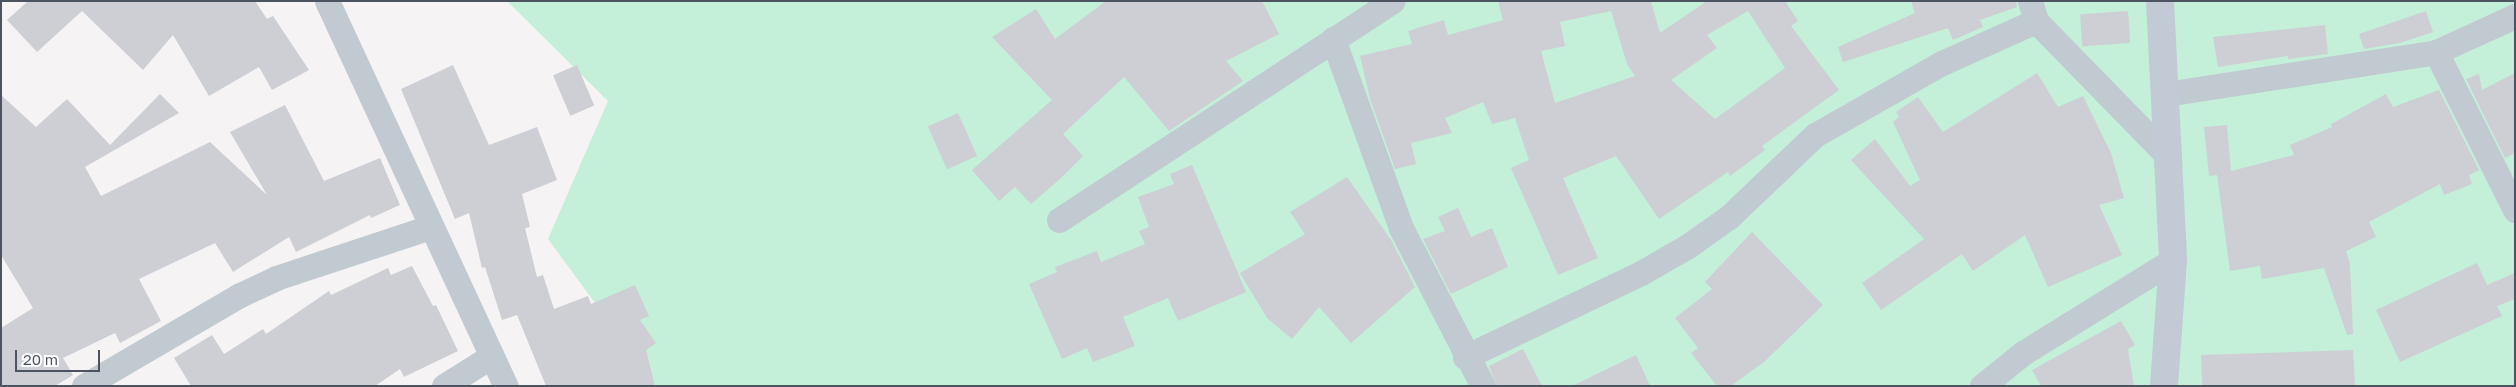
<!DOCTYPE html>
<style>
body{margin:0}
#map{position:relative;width:2516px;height:387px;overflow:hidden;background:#f5f3f3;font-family:"Golos Text",sans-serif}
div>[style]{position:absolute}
.green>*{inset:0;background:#c4efd8}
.building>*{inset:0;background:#cdcfd5;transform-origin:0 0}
.street>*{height:25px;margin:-12.5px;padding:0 12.5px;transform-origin:12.5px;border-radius:12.5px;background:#c1c9d1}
.secondary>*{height:28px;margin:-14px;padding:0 14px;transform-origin:14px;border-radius:14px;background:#c1cad5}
span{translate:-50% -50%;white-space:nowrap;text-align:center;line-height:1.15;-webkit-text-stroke:4px #fff;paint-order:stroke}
.frame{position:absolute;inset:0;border:2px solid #4b5460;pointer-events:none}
.scale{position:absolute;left:15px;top:350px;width:85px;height:22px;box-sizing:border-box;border:2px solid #4b5460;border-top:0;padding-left:6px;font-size:15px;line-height:18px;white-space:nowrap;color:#4b5460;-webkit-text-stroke:4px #fff;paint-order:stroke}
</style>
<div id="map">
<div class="green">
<i style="clip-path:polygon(507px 1px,2515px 1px,2515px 386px,656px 386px,548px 239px,608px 101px)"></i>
</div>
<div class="building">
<i style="clip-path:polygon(28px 1px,255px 1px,267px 19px,273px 16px,309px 70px,272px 90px,259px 67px,209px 96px,173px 35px,143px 70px,82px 11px,37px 52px,7px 20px)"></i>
<i style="clip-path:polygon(1106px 1px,1262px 1px,1279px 34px,1226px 61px,1243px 81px,1169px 131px,1124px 77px,1063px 134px,1083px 156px,1061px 178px,1031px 204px,1015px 187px,999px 201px,972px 170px,1052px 100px,992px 37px,1036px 9px,1055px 39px)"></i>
<i style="clip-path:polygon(evenodd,1498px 1px,1651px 1px,1660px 33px,1707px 1px,1785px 1px,1798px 21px,1791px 26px,1839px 90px,1762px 146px,1765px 150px,1730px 176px,1728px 172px,1659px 219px,1616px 156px,1563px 178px,1598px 258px,1558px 275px,1511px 168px,1529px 160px,1515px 118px,1492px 124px,1483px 102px,1445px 118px,1452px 133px,1411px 143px,1416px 164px,1395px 169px,1370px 99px,1360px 56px,1412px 44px,1408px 31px,1444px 20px,1448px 35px,1503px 20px,1498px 1px,1611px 11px,1627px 64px,1635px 76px,1555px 103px,1541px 51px,1565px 46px,1560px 22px,1611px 11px,1498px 1px,1748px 11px,1785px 68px,1715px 119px,1671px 80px,1717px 48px,1707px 35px,1748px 11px)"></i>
<i style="clip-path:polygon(1911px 1px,2016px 1px,2017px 7px,1980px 20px,1983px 27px,1953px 40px,1948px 28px,1843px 62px,1838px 47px,1915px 13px)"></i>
<i style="left:2128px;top:11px;width:32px;height:48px;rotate:86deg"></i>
<i style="clip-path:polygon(2426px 11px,2433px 32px,2400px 43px,2364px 49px,2359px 34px)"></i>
<i style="clip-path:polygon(2325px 25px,2328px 54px,2288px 59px,2288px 56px,2218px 67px,2213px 37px)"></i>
<i style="clip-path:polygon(453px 65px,489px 145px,537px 127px,557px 180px,522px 194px,530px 227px,525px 228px,537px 277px,543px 275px,554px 309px,588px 296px,591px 304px,635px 285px,649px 316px,640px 320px,656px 343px,646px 350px,655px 386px,546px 386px,517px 315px,502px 320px,485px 267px,482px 268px,469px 213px,455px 219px,401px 89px)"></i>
<i style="left:577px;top:65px;width:44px;height:26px;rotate:67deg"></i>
<i style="clip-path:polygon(2037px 73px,2058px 107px,2083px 96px,2111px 153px,2124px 198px,2099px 205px,2122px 255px,2048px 287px,2025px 235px,1973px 271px,1962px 254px,1881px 310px,1862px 283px,1924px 239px,1851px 160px,1875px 139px,1910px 186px,1920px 180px,1893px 122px,1899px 117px,1896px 112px,1918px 97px,1943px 132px)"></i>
<i style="clip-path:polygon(2515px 73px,2515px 153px,2505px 158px,2466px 79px,2479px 74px,2482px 90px)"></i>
<i style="clip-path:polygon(2439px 90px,2479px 170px,2469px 175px,2472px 184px,2444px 195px,2440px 184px,2369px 222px,2376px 237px,2346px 251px,2350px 264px,2353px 334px,2347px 335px,2324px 268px,2262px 279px,2260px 266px,2230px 271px,2217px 175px,2209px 176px,2204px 127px,2227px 125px,2231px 171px,2294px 155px,2290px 145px,2332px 127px,2331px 124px,2386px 94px,2393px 107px)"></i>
<i style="clip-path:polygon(160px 94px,179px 113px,85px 167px,101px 196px,210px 142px,267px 195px,230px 132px,285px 105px,324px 181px,380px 158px,400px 205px,371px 218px,370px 215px,296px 252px,289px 237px,233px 272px,215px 243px,139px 279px,161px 321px,120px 343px,115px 333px,63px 358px,73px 375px,55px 386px,1px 386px,1px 328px,33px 308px,1px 255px,1px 95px,36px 127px,67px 99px,110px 145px)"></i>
<i style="left:958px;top:113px;width:47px;height:33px;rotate:66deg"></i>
<i style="clip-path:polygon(1192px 165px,1246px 292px,1178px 321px,1168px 298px,1123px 317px,1135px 346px,1093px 362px,1087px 348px,1062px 359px,1029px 284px,1057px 272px,1055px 267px,1097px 251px,1101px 262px,1145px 244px,1139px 231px,1149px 227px,1138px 197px,1174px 184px,1170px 174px)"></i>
<i style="clip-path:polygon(1347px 177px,1391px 240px,1415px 287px,1351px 343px,1319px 307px,1292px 339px,1267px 318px,1240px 273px,1305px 234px,1290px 212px)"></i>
<i style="clip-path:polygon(1458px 208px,1471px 237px,1492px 228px,1508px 267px,1451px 294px,1423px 239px,1445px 231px,1438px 217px)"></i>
<i style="clip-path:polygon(1752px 232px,1823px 305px,1764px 362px,1731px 386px,1717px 386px,1691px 353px,1698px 348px,1675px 318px,1712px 289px,1705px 282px)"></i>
<i style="clip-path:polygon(2477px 263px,2487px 285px,2515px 273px,2515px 299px,2497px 306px,2502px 316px,2400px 362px,2376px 310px)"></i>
<i style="clip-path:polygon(412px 266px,433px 306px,436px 305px,458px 351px,404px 377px,400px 369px,375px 386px,191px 386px,174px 358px,212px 335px,224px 354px,263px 329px,266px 334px,329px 291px,331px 295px,388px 268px,391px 275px)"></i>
<i style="clip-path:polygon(2121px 321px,2135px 345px,2128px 349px,2134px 386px,2041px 386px,2032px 370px)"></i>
<i style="clip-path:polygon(1523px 349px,1542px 386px,1497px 386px,1489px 366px)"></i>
<i style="clip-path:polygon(2353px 350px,2355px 386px,2202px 386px,2201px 355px)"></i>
<i style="clip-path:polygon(1636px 355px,1650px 386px,1572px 386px)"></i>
</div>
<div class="street">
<i style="left:327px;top:1px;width:425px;rotate:65.1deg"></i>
<i style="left:2030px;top:1px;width:21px;rotate:73deg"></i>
<i style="left:2036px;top:21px;width:186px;rotate:45.7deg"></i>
<i style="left:1333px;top:39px;width:201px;rotate:70.2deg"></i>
<i style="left:1401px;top:228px;width:178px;rotate:62.6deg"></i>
<i style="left:2436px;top:52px;width:177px;rotate:63.4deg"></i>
<i style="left:2166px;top:94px;width:273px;rotate:-8.8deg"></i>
<i style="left:2436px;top:52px;width:87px;rotate:-24.5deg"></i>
<i style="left:1059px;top:220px;width:399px;rotate:-33.3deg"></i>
<i style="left:1465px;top:357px;width:195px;rotate:-25.5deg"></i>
<i style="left:1641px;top:273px;width:54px;rotate:-29.9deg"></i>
<i style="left:1688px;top:246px;width:52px;rotate:-35.5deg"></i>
<i style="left:1730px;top:216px;width:117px;rotate:-43.6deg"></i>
<i style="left:1815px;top:135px;width:146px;rotate:-29.6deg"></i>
<i style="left:1942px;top:63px;width:103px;rotate:-24.1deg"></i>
<i style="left:84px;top:386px;width:181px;rotate:-30.3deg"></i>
<i style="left:240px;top:295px;width:40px;rotate:-25deg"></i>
<i style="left:276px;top:278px;width:162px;rotate:-18.3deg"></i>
<i style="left:444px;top:386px;width:54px;rotate:-32.2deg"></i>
<i style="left:1982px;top:386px;width:53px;rotate:-38.8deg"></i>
<i style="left:2023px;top:353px;width:176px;rotate:-31.8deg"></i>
</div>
<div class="secondary">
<i style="left:2160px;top:1px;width:259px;rotate:87.1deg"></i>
<i style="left:2173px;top:260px;width:126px;rotate:94.1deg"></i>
</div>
<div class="frame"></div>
<div class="scale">20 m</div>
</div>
